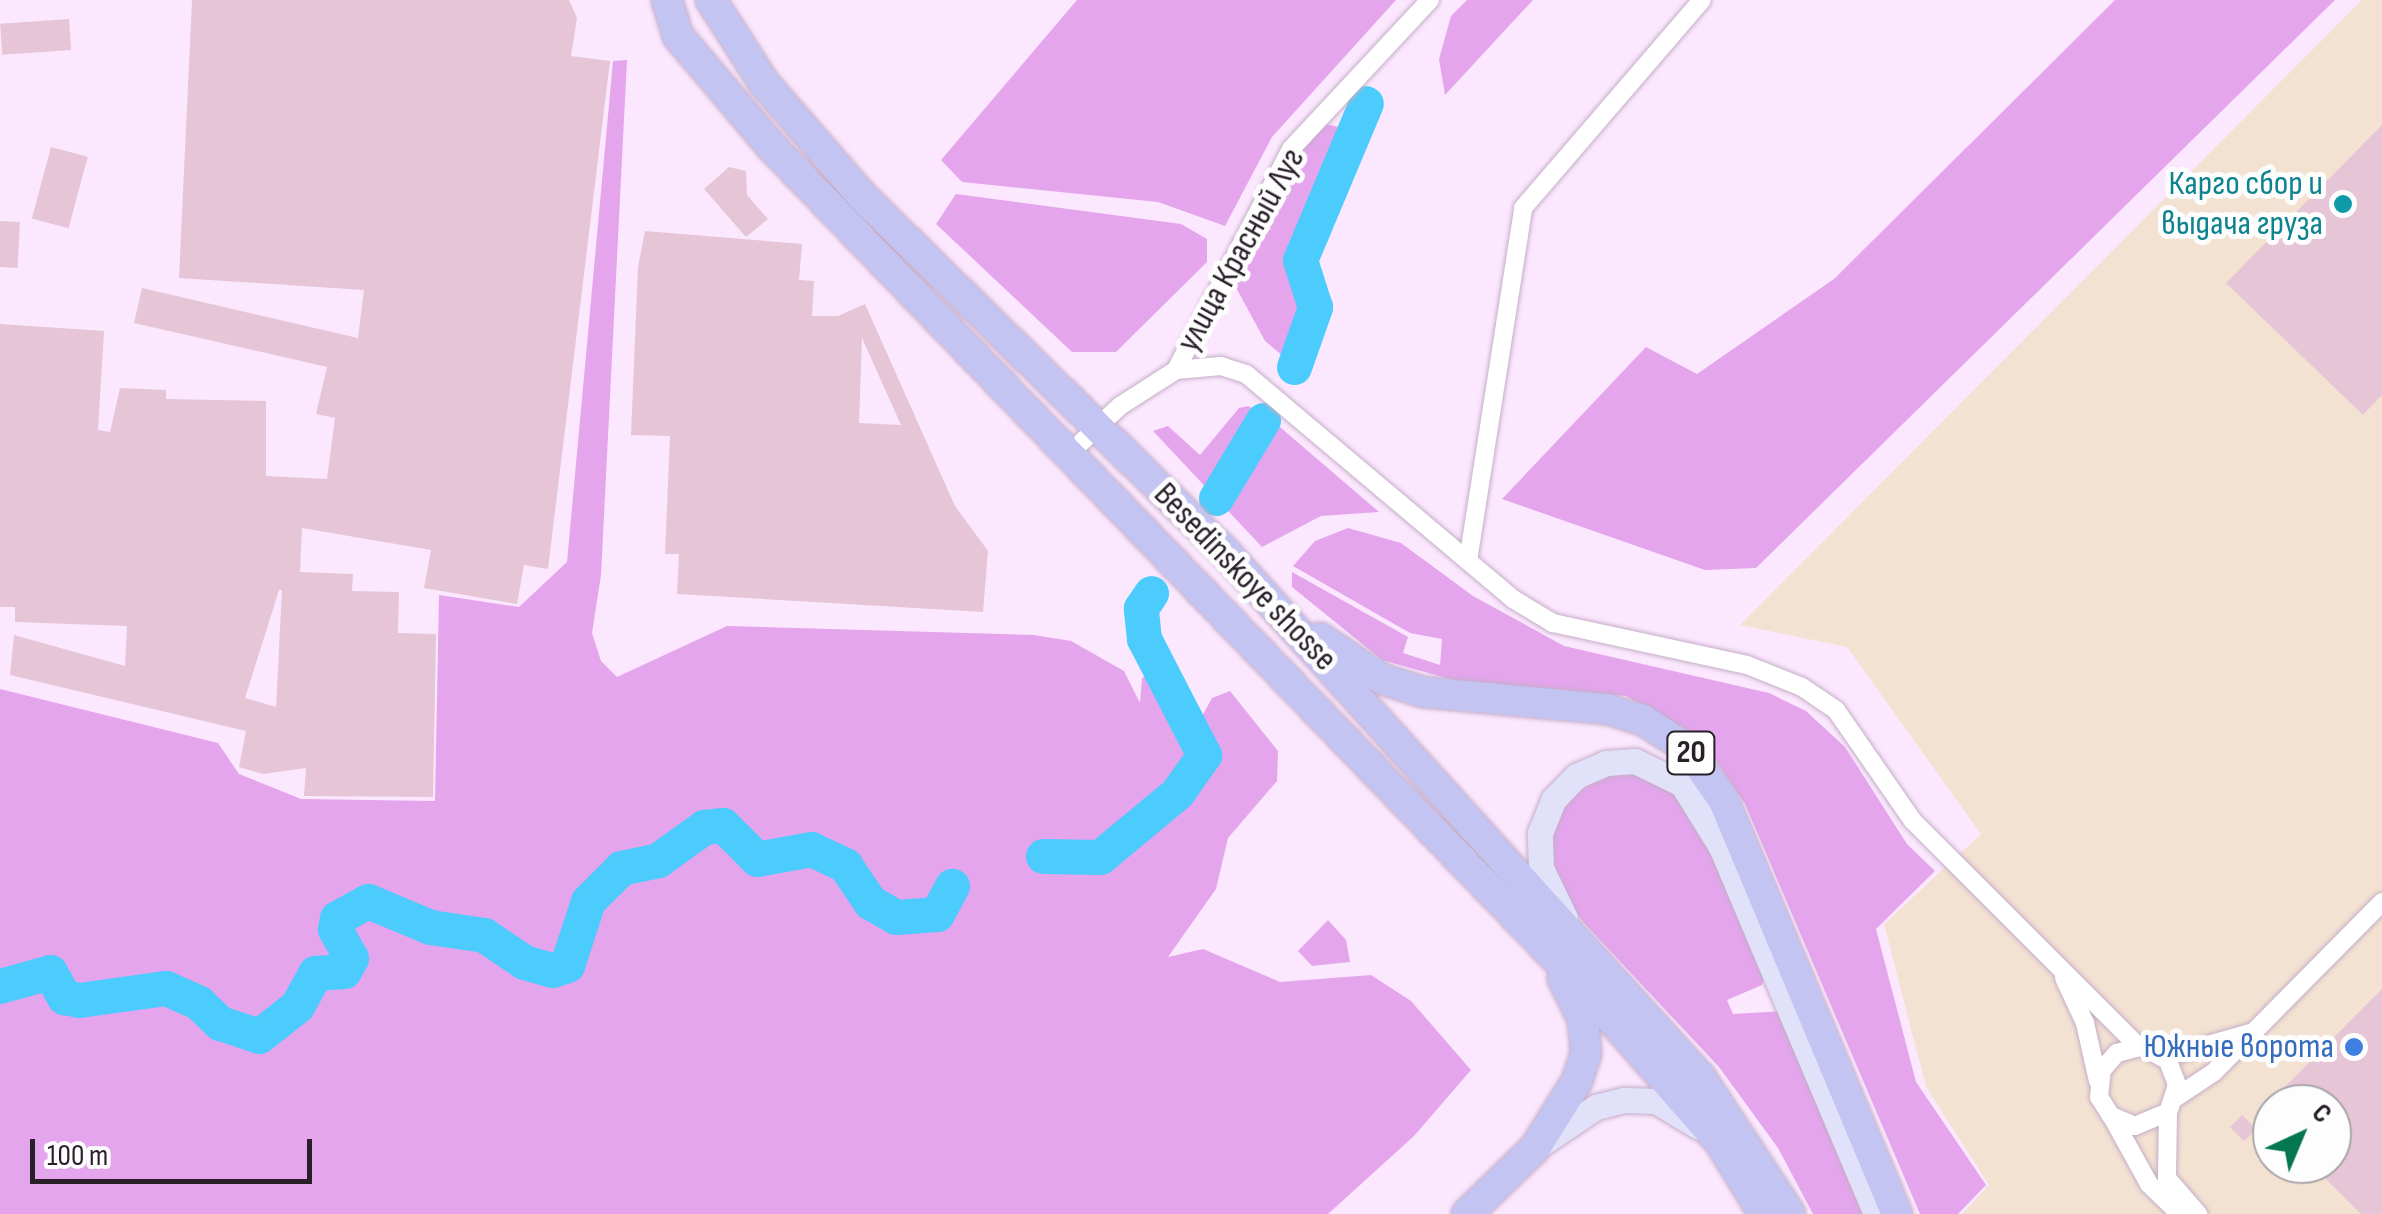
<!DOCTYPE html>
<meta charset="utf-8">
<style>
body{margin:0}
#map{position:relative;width:2382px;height:1214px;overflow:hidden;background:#fbe8fe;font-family:"Sofia Sans Condensed",sans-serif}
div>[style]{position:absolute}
.commercial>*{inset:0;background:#f3e2d1}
.green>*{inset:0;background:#e4a5ed}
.river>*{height:35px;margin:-17.5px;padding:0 17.5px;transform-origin:17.5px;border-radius:17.5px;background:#4bccfc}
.building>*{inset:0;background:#e5c5d6;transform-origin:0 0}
.roads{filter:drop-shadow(0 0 2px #c5aec8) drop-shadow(0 0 2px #c5aec8)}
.street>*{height:18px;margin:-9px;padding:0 9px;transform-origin:9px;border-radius:9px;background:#fff}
.secondary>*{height:25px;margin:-12.5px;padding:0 12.5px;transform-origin:12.5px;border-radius:12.5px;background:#e1e2f9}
.primary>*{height:30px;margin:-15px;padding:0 15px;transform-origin:15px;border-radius:15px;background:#c3c4f2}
.dots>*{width:28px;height:28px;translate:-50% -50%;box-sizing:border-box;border:5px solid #fdfdfd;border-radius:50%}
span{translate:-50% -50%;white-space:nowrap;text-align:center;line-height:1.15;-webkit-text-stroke:10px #fdfdfd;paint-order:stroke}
.shield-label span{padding:2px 8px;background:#fdfdfd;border:2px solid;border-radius:8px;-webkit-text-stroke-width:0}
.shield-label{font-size:32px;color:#281f29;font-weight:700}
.culture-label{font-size:35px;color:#0d838f}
.right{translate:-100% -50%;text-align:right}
.street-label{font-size:35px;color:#281f29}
.shop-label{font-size:35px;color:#366cbe}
.north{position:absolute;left:2252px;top:1084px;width:100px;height:100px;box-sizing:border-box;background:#fdfdfd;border:2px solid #a8a4a8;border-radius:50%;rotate:44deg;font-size:28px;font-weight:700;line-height:40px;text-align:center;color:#281f29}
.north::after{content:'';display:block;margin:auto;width:35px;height:45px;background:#047752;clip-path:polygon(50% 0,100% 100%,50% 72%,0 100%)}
.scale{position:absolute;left:30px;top:1139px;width:282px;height:45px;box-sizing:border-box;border:5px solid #281f29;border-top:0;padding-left:12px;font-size:30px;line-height:35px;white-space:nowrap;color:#281f29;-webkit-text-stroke:8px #fdfdfd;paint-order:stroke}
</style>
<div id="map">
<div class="commercial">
<i style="clip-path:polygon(evenodd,2362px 0,2382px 0,2382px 1214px,1962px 1214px,1989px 1185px,1926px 1087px,1884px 924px,1981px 834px,1847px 647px,1740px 625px,2362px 0,2272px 1104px,2332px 1104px,2332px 1164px,2272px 1164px,2272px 1104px)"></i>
</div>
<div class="green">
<i style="clip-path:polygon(1077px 0,1396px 0,1272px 137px,1225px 226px,1158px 202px,962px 182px,941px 160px)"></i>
<i style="clip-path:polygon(1467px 0,1533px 0,1445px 95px,1439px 59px,1451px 16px)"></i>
<i style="clip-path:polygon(2115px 0,2335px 0,1756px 568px,1705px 570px,1502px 499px,1646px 347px,1697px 374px,1834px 279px)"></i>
<i style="clip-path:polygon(627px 60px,601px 575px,592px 633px,601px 661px,617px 677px,727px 626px,1034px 635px,1071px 641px,1124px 671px,1140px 703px,1142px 678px,1154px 673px,1184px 722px,1199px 722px,1212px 698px,1230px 691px,1278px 751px,1277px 781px,1228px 838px,1216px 889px,1168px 957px,1203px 949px,1280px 982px,1371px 975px,1411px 1001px,1471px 1070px,1414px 1136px,1328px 1214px,0 1214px,0 689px,218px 743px,239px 774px,301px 799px,435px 801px,439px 595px,519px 607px,567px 562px,613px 61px)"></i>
<i style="clip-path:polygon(1323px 124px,1351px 129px,1294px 265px,1308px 301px,1283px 356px,1265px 341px,1233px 282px,1295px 158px)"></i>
<i style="clip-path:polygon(956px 194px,1181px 224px,1207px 239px,1207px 262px,1116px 352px,1072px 352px,936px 224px)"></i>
<i style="clip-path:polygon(1248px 406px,1266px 415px,1379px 512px,1321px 516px,1262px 547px,1153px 431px,1168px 426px,1200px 455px,1239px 408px)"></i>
<i style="clip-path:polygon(1348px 528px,1401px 543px,1473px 596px,1564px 646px,1769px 693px,1806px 711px,1845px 747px,1907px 844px,1935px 871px,1876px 929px,1916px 1082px,1986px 1185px,1958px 1214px,1920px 1214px,1745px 804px,1700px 737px,1626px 696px,1464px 683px,1382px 660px,1292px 587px,1292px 572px,1408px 637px,1403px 653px,1440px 665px,1442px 639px,1410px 633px,1293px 566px,1315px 541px)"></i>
<i style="clip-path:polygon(1633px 768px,1684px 794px,1767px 970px,1762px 985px,1727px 1000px,1733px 1014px,1784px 1011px,1868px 1214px,1813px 1214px,1778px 1148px,1719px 1067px,1583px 922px,1558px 885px,1548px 852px,1563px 804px,1604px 773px)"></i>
<i style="clip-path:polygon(1328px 920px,1346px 940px,1350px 962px,1312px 966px,1298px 951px)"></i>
</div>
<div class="river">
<i style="left:1294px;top:367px;width:64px;rotate:-70.7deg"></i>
<i style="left:1315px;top:307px;width:49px;rotate:-107.7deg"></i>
<i style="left:1300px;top:260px;width:170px;rotate:-67.2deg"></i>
<i style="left:1216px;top:498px;width:91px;rotate:-58.9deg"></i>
<i style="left:1043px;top:856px;width:57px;rotate:1deg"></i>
<i style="left:1100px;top:857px;width:100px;rotate:-39.7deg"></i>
<i style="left:1177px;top:793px;width:47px;rotate:-54.6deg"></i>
<i style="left:1204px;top:755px;width:131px;rotate:-117.3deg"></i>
<i style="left:1144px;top:639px;width:31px;rotate:-96deg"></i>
<i style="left:1141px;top:608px;width:18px;rotate:-56deg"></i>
<i style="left:0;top:986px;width:52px;rotate:-15.6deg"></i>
<i style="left:50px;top:972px;width:29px;rotate:61deg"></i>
<i style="left:64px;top:997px;width:15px;rotate:11deg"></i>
<i style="left:79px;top:1000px;width:88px;rotate:-7.9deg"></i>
<i style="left:166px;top:988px;width:36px;rotate:24deg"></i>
<i style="left:199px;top:1003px;width:29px;rotate:44deg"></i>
<i style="left:220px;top:1023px;width:41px;rotate:18.4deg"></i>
<i style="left:259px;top:1036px;width:48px;rotate:-38.3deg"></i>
<i style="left:297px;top:1006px;width:38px;rotate:-61deg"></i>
<i style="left:315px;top:973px;width:29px;rotate:-4deg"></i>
<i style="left:344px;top:971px;width:15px;rotate:-62deg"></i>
<i style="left:351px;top:958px;width:33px;rotate:-119deg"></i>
<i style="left:335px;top:929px;width:11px;rotate:-80deg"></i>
<i style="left:337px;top:918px;width:35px;rotate:-29deg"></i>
<i style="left:368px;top:901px;width:67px;rotate:22.8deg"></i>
<i style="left:430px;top:927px;width:55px;rotate:8.4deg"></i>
<i style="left:484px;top:935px;width:48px;rotate:34deg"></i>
<i style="left:524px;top:962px;width:29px;rotate:16deg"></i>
<i style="left:552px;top:970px;width:16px;rotate:-18deg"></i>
<i style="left:567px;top:965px;width:67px;rotate:-71.8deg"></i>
<i style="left:588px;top:901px;width:47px;rotate:-45deg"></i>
<i style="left:621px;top:868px;width:38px;rotate:-12deg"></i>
<i style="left:658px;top:860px;width:57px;rotate:-35.7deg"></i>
<i style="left:704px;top:827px;width:19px;rotate:-6deg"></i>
<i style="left:723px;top:825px;width:48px;rotate:45deg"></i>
<i style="left:757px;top:859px;width:55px;rotate:-10.5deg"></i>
<i style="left:811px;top:849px;width:38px;rotate:25deg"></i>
<i style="left:845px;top:865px;width:45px;rotate:56deg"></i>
<i style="left:870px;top:902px;width:30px;rotate:30deg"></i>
<i style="left:896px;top:917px;width:41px;rotate:-4.2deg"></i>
<i style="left:937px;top:914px;width:32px;rotate:-62deg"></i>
</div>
<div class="building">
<i style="clip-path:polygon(evenodd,192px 0,569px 0,577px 18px,571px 56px,610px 61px,548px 569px,524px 565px,517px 604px,424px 588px,431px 550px,302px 528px,300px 572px,353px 574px,352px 591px,399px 592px,398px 633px,436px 634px,433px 797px,304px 796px,306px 768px,263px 774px,239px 767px,246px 731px,10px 675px,14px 635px,125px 666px,127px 626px,15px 622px,15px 607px,0 607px,0 324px,104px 331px,98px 430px,110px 432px,120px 388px,166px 390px,166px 399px,266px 401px,266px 476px,327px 479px,335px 418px,316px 414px,327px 367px,134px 323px,142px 288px,358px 338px,364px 290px,179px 278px,192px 0,279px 590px,282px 590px,276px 707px,245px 698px,279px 590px)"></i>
<i style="left:69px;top:19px;width:31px;height:69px;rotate:86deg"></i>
<i style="clip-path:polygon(2382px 125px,2382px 395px,2363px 415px,2226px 283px)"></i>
<i style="left:51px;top:147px;width:38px;height:74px;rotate:15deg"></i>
<i style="clip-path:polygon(729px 167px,746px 171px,747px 195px,768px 219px,746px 237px,704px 189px)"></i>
<i style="left:0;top:221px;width:20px;height:46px;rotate:3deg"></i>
<i style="clip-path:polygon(evenodd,645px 231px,802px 244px,799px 280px,814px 281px,812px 316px,838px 316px,865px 304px,955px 506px,988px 551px,983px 612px,677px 594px,679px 554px,665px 554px,670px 436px,631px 435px,638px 267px,645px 231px,862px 338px,901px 425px,859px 423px,862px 338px)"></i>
<i style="clip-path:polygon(2382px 989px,2382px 1214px,2361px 1214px,2311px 1164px,2332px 1164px,2332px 1104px,2268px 1104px)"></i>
<i style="left:2242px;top:1115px;width:20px;height:17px;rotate:45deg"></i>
</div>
<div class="roads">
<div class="street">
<i style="left:1176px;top:370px;width:249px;rotate:-62.5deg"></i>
<i style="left:1291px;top:149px;width:204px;rotate:-47deg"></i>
<i style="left:1072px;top:451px;width:66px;rotate:-43.2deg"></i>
<i style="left:1120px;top:406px;width:67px;rotate:-32.7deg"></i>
<i style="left:1176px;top:370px;width:45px;rotate:-5.1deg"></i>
<i style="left:1221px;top:366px;width:26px;rotate:18deg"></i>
<i style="left:1246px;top:374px;width:349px;rotate:40.1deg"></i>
<i style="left:1513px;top:599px;width:47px;rotate:31deg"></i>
<i style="left:1553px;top:623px;width:198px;rotate:12.2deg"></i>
<i style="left:1747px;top:665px;width:59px;rotate:21.8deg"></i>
<i style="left:1802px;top:687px;width:41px;rotate:34.1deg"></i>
<i style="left:1836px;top:710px;width:135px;rotate:55.3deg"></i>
<i style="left:1913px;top:821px;width:320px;rotate:45deg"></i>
<i style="left:1468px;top:561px;width:357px;rotate:-81.1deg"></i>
<i style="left:1523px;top:208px;width:274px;rotate:-49.3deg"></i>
<i style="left:2064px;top:978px;width:50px;rotate:65deg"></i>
<i style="left:2085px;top:1023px;width:59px;rotate:77.4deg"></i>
<i style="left:2145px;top:1048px;width:26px;rotate:29deg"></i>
<i style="left:2168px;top:1061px;width:26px;rotate:69deg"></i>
<i style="left:2177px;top:1085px;width:28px;rotate:108deg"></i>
<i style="left:2168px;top:1112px;width:36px;rotate:157deg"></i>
<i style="left:2135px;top:1126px;width:26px;rotate:-157deg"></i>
<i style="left:2111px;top:1116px;width:22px;rotate:-122deg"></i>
<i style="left:2099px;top:1097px;width:27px;rotate:-84deg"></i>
<i style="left:2102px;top:1070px;width:23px;rotate:-49deg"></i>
<i style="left:2117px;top:1053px;width:23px;rotate:-15deg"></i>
<i style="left:2139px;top:1047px;width:6px;rotate:9deg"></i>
<i style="left:2145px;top:1048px;width:35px;rotate:8deg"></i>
<i style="left:2180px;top:1053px;width:76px;rotate:-16deg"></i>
<i style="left:2175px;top:1098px;width:47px;rotate:-33.7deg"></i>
<i style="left:2214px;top:1072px;width:239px;rotate:-45.3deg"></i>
<i style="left:2168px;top:1112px;width:66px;rotate:90.9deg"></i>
<i style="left:2167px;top:1178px;width:48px;rotate:49.3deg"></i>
<i style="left:2112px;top:1117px;width:77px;rotate:61.1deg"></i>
<i style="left:2149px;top:1184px;width:43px;rotate:44.1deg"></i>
</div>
<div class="secondary">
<i style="left:1565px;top:918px;width:55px;rotate:-115.6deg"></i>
<i style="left:1541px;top:868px;width:35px;rotate:-92deg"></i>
<i style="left:1540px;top:833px;width:35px;rotate:-68deg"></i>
<i style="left:1553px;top:800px;width:33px;rotate:-46deg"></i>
<i style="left:1576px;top:776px;width:33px;rotate:-23deg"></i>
<i style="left:1606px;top:763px;width:29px;rotate:-4deg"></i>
<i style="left:1635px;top:761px;width:52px;rotate:26.1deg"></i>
<i style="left:1682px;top:784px;width:74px;rotate:58.2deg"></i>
<i style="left:1721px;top:847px;width:398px;rotate:67.1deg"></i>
<i style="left:1539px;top:1145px;width:69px;rotate:-33.7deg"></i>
<i style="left:1596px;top:1107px;width:30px;rotate:-14deg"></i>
<i style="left:1625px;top:1100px;width:31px;rotate:2deg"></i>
<i style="left:1656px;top:1101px;width:50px;rotate:31.2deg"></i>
</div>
<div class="primary">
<i style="left:667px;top:0;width:38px;rotate:73deg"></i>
<i style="left:678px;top:36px;width:144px;rotate:49.8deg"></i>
<i style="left:771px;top:146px;width:1161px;rotate:45.98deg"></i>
<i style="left:1578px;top:981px;width:215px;rotate:48.6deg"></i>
<i style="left:1720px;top:1142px;width:84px;rotate:58.6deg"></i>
<i style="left:711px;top:0;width:98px;rotate:57.4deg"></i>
<i style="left:764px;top:83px;width:152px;rotate:49deg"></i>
<i style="left:864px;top:198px;width:508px;rotate:44.44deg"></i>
<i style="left:1227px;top:554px;width:705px;rotate:47.87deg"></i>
<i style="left:1700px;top:1077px;width:164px;rotate:56.7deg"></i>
<i style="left:1320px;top:638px;width:74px;rotate:33.5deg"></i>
<i style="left:1382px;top:679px;width:43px;rotate:17.6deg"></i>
<i style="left:1423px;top:692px;width:185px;rotate:5.3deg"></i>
<i style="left:1607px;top:709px;width:38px;rotate:17deg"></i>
<i style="left:1643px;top:720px;width:54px;rotate:32.8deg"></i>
<i style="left:1688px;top:749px;width:63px;rotate:55.3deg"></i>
<i style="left:1724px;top:801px;width:448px;rotate:67.3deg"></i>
<i style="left:1467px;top:1214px;width:95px;rotate:-44.1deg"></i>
<i style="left:1535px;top:1148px;width:79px;rotate:-57.9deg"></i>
<i style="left:1577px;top:1081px;width:29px;rotate:-72deg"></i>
<i style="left:1586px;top:1053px;width:34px;rotate:-95deg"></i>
<i style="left:1583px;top:1019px;width:45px;rotate:-116.6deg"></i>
</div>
</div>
<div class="dots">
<i style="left:2343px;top:204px;background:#0f9aa8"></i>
<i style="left:2354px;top:1047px;background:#3f7fe0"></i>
</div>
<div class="shield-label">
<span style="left:1691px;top:753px">20</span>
</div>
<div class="culture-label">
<span class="right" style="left:2323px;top:204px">Карго сбор и<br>выдача груза</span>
</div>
<div class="street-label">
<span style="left:1241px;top:250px;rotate:-61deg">улица Красный Луг</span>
<span style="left:1245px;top:577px;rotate:46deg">Besedinskoye shosse</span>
</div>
<div class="shop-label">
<span class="right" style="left:2334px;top:1047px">Южные ворота</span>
</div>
<div class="north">С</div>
<div class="scale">100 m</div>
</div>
